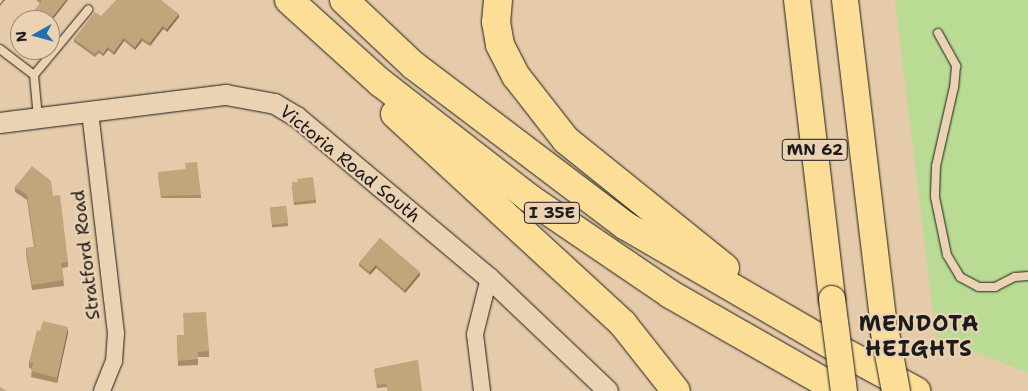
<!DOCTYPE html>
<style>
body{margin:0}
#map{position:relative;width:1028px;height:391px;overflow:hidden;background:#e5cba9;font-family:"Shantell Sans",sans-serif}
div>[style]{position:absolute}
.green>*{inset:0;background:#b9db94}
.roads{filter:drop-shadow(0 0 1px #1c1c1c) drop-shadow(0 0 1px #1c1c1c)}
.service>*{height:8px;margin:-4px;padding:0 4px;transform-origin:4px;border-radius:4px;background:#ebd2b3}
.minor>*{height:16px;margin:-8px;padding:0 8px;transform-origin:8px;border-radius:8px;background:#ebd2b3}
.tertiary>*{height:20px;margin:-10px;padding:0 10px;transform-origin:10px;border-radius:10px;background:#ebd2b3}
.trunk>*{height:26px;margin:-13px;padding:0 13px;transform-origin:13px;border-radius:13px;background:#fcde96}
.motorway>*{height:28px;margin:-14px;padding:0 14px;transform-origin:14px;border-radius:14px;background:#fcde96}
.bridges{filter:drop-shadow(0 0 1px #1c1c1c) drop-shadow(0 0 1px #1c1c1c)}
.trunk-bridge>*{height:26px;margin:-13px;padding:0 13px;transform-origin:13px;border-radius:13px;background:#fcde96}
.motorway-bridge>*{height:28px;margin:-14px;padding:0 14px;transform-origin:14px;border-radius:14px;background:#fcde96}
.wall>*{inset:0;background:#a68e6a;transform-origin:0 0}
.shaded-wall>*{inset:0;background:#877456}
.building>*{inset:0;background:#c1a57b;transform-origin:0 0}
span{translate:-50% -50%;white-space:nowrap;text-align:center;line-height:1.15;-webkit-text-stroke:4.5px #ebd2b3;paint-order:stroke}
.shield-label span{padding:1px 4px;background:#ebd2b3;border:1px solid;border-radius:4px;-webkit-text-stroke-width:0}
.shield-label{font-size:16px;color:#1c1c1c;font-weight:700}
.street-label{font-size:18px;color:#1c1c1c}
.district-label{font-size:22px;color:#1c1c1c;font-weight:700;letter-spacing:1px}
.north{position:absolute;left:10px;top:10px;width:50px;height:50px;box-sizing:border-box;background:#ebd2b3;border:1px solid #988977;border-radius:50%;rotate:263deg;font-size:14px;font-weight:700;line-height:20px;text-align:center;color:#1c1c1c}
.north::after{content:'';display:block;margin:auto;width:18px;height:22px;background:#1f6fb2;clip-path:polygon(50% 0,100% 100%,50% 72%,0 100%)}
</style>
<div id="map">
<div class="green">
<i style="clip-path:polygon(895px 0,1028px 0,1028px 373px,936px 337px)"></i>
</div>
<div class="roads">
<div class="service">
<i style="left:938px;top:33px;width:38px;rotate:61deg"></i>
<i style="left:956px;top:66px;width:21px;rotate:95deg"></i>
<i style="left:954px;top:87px;width:81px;rotate:102.8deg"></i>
<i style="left:936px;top:166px;width:31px;rotate:92deg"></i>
<i style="left:935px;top:197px;width:59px;rotate:78.3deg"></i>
<i style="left:947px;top:255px;width:26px;rotate:59deg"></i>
<i style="left:960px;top:277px;width:21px;rotate:28deg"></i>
<i style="left:979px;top:287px;width:16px"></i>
<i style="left:995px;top:287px;width:22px;rotate:-27deg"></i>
<i style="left:1015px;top:277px;width:13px;rotate:-4deg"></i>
<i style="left:0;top:49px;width:43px;rotate:37.4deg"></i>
<i style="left:34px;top:75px;width:43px;rotate:84.7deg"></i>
<i style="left:34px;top:75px;width:85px;rotate:-50.3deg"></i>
</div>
<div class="minor">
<i style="left:90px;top:112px;width:223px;rotate:83.3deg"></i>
<i style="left:116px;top:333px;width:28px;rotate:94deg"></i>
<i style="left:114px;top:361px;width:32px;rotate:112deg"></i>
<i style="left:482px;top:391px;width:57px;rotate:-97deg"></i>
<i style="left:475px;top:334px;width:58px;rotate:-76deg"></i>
</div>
<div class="tertiary">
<i style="left:0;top:123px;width:228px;rotate:-7.1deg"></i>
<i style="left:226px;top:95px;width:50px;rotate:10.4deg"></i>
<i style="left:275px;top:104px;width:26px;rotate:31deg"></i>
<i style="left:297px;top:117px;width:251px;rotate:40deg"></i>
<i style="left:489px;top:278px;width:164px;rotate:43.5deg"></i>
</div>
<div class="trunk">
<i style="left:797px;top:0;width:301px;rotate:83.3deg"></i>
<i style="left:845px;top:0;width:335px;rotate:83.2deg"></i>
</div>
<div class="motorway">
<i style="left:289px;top:0;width:124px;rotate:42.1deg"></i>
<i style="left:381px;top:83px;width:187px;rotate:37.8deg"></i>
<i style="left:529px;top:198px;width:171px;rotate:34.2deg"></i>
<i style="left:670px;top:294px;width:196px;rotate:29.7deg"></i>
<i style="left:344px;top:0;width:95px;rotate:43.3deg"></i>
<i style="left:413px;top:65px;width:267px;rotate:37.1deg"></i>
<i style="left:626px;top:226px;width:245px;rotate:30.1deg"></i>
<i style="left:838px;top:349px;width:89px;rotate:28.3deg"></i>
<i style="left:498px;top:0;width:22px;rotate:95deg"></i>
<i style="left:496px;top:22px;width:23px;rotate:80deg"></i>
<i style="left:500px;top:45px;width:35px;rotate:63deg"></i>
<i style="left:516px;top:76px;width:81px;rotate:52deg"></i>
<i style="left:566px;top:140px;width:204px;rotate:38.8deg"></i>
<i style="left:395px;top:114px;width:310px;rotate:42.6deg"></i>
<i style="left:623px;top:324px;width:85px;rotate:51.7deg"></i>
</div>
</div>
<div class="bridges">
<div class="trunk-bridge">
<i style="left:832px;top:299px;width:93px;rotate:82.6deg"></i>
</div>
<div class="motorway-bridge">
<i style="left:885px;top:333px;width:59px;rotate:79.3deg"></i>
</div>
</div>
<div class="wall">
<i style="clip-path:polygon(36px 0,68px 0,50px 20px,44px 20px,35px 13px,35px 10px,40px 3px)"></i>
<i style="clip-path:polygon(101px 16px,179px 17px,167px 32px,163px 29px,150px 46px,142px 41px,135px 50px,124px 41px,114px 55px,108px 50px,103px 56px,99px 53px,95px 57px,74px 42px,74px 39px)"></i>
<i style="clip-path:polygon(158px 175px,201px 195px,201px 198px,161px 198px)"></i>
<i style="clip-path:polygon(292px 185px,316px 200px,316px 203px,294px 205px)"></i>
<i style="clip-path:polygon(15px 187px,53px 196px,68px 262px,68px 267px,62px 268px,64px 286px,32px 290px,26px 254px,26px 248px,34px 247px,27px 200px,15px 192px)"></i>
<i style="left:286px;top:206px;width:20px;height:16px;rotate:84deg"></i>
<i style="clip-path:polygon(380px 238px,420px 275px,405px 293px,376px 268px,370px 275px,359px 266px,359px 263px)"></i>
<i style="clip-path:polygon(40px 331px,68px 333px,57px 383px,31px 377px,32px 369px,29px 368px,29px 362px)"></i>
<i style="clip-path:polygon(177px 335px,209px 351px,209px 357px,198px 357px,198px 365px,178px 366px)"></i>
<i style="clip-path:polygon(418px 360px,387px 387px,377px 388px,374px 369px)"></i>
</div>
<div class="shaded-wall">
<i style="clip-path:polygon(3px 0,5px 0,0 6px,0 4px)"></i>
<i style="clip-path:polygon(66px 0,68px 0,50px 23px,50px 20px)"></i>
<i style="clip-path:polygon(179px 14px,179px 17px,167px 32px,167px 29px)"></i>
<i style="clip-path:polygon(163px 26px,163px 29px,150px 46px,150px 43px)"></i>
<i style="clip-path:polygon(124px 38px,124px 41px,114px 55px,114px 52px)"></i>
<i style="clip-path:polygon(142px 38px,142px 41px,135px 50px,135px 47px)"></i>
<i style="clip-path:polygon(108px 47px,108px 50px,103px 56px,103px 54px)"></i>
<i style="clip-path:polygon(376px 265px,376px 268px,370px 275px,370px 272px)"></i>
<i style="clip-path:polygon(420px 272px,420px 275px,405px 293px,405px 290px)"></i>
<i style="clip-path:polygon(68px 327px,68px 333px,57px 383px,57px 378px)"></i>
</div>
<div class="building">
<i style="clip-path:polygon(40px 0,66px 0,50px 20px,48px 20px,35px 10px,42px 1px)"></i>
<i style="clip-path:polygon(116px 0,161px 0,179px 14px,167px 29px,163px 26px,150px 43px,142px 38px,135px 47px,124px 38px,114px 52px,108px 47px,103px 54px,99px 50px,95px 54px,74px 39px,95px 12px,101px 16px)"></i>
<i style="clip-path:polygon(197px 162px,201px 195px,161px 196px,158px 172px,186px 169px,185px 163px)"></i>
<i style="clip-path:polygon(32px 166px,51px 181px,53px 196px,60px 195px,68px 262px,61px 263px,64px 280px,32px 285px,26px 248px,35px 247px,27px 195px,15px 187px)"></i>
<i style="clip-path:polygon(313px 177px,316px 200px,294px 202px,292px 182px,298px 182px,297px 179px)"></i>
<i style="left:286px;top:206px;width:17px;height:16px;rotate:83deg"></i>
<i style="clip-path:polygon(380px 238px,420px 272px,405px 290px,376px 265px,370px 272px,359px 263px)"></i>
<i style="clip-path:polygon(206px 312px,209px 351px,198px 352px,198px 359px,178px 361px,177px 335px,184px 335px,183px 313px)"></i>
<i style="clip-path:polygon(43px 321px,68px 327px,57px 378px,31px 371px,33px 363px,29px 362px,37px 330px,40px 331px)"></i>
<i style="clip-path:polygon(418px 360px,422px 391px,387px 391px,387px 384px,377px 385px,374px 369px)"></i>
<i style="clip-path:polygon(0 387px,7px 391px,0 391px)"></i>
</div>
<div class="shield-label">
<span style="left:815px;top:150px">MN 62</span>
<span style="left:552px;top:213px">I 35E</span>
</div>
<div class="street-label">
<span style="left:350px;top:164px;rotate:39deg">Victoria Road South</span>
<span style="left:86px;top:255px;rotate:-97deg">Stratford Road</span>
</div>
<div class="district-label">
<span style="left:919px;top:336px">MENDOTA<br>HEIGHTS</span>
</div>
<div class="north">N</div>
</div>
